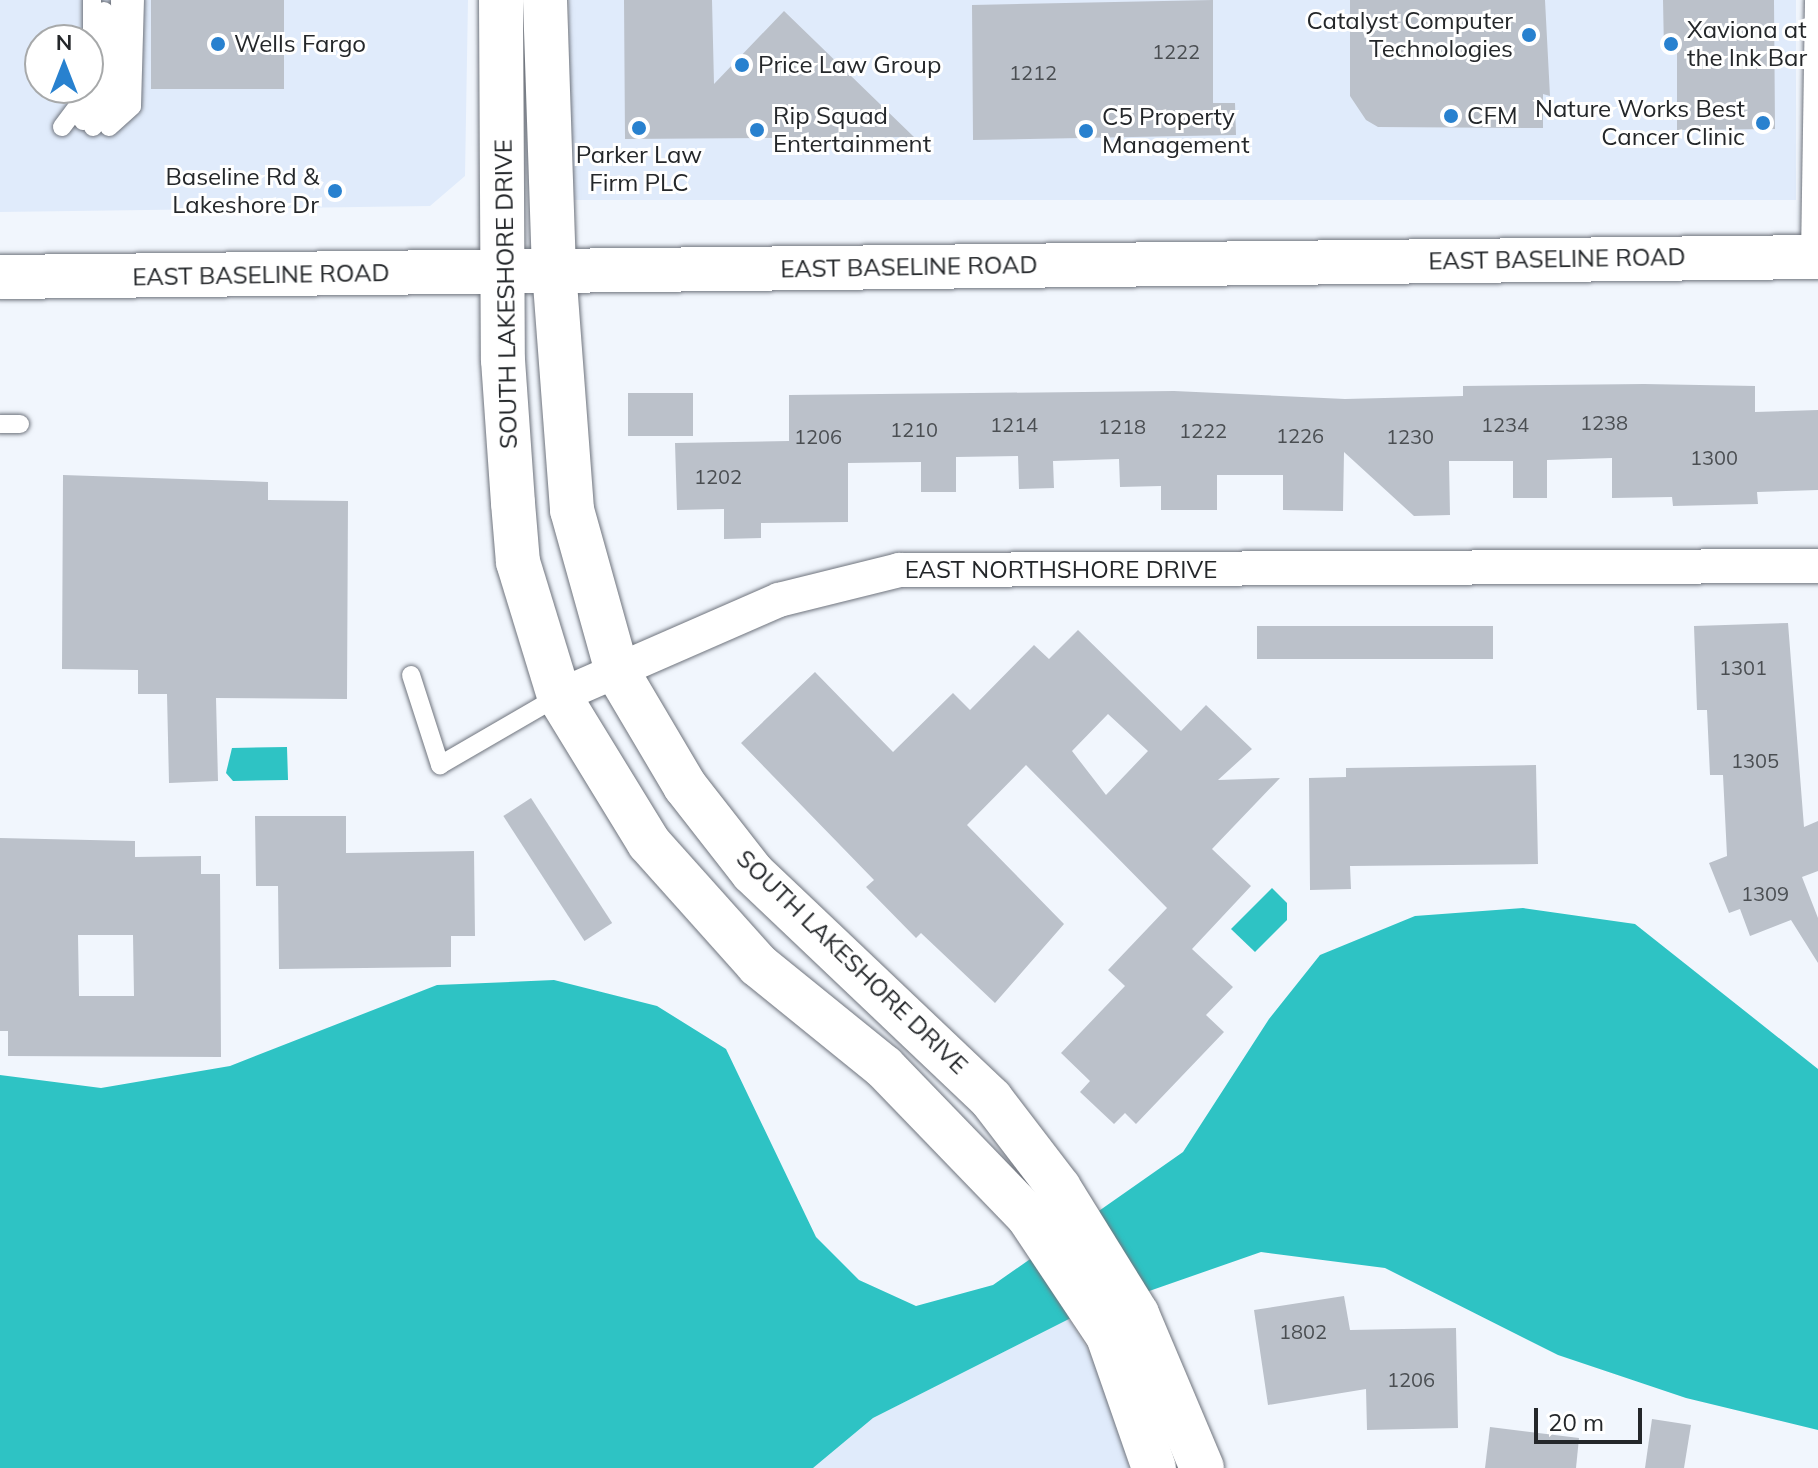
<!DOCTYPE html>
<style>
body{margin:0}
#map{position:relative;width:1818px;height:1468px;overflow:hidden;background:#f1f6fd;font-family:Mulish,sans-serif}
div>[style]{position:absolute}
.built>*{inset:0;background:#e0ebfb;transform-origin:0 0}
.water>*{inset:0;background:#2ec3c4}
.building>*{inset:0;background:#bbc1ca;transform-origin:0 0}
.roads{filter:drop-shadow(0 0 2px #6f747d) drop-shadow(0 0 2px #6f747d)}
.service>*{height:18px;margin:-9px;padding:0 9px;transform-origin:9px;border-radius:9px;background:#fff}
.minor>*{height:34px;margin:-17px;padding:0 17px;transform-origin:17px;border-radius:17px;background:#fff}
.tertiary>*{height:44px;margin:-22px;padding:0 22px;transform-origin:22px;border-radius:22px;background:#fff}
.primary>*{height:44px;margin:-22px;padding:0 22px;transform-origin:22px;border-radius:22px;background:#fff}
.dots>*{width:22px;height:22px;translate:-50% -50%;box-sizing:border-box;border:4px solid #fff;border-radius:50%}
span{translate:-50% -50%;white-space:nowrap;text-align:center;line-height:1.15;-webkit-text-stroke:6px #fff;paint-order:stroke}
.number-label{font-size:20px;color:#4a4e52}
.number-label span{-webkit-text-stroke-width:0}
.poi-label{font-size:24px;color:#24272a}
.right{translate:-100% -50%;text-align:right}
.left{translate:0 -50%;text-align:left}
.street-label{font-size:24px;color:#24272a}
.north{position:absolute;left:24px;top:24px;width:80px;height:80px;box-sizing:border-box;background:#fff;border:2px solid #a7a9aa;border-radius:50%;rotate:0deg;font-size:22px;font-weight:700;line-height:32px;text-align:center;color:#24272a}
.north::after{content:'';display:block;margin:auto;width:28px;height:36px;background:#2881cf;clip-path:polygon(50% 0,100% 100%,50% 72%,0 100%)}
.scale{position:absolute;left:1534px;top:1408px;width:108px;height:36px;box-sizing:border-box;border:4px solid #24272a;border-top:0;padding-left:10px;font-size:24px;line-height:28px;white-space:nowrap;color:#24272a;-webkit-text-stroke:6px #fff;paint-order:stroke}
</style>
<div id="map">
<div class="built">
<i style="clip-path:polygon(evenodd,0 0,468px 0,465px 176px,430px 206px,0 212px,0 0,40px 40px,88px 40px,88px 88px,40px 88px,40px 40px)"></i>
<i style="left:569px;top:0;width:1227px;height:200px"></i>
<i style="clip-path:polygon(1069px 1319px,1108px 1383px,1129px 1468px,813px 1468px,873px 1418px)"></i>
</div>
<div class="water">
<i style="clip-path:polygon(287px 747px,288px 780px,233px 781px,226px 773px,232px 748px)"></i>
<i style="clip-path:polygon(1272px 888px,1287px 903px,1287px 920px,1255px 952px,1231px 929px)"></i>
<i style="clip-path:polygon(1523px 908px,1635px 924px,1818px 1069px,1818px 1430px,1686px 1398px,1558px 1355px,1385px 1268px,1261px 1252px,1069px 1319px,873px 1418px,813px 1468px,0 1468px,0 1075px,101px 1088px,230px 1066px,437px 985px,554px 980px,657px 1006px,726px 1049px,816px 1237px,859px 1280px,916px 1306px,993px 1285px,1183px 1152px,1269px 1019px,1320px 955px,1415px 916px)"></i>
</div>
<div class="building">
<i style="left:151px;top:0;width:133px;height:89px"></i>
<i style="clip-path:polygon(624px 0,712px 0,714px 84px,784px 11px,914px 137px,625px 139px)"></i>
<i style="clip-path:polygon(1213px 0,1213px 103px,1235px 103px,1236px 135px,973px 140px,972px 5px)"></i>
<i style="clip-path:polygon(1350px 0,1545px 0,1550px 96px,1543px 94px,1543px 128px,1378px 127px,1366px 120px,1350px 96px)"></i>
<i style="clip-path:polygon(1663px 0,1774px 0,1775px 129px,1677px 130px,1677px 51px,1664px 51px)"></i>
<i style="clip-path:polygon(1644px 384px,1755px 386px,1755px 412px,1818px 410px,1818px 490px,1757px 492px,1758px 504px,1673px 506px,1672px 497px,1612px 498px,1612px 458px,1547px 460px,1547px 498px,1513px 498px,1513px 461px,1449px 461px,1450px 515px,1414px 516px,1344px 452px,1343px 511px,1283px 510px,1283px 475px,1217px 475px,1217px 510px,1161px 510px,1161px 486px,1120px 487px,1119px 459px,1053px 461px,1054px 488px,1019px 489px,1018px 456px,956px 457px,956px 492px,921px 492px,921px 462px,848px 463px,848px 522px,761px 523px,761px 538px,724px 539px,724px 509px,677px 510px,675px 443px,789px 441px,789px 395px,1174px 391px,1345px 399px,1463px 396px,1463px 386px)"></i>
<i style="left:628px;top:393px;width:65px;height:43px"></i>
<i style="clip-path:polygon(63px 475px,268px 482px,268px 500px,348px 501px,347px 699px,216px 698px,218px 781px,169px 783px,167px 694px,138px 694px,138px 670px,62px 669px)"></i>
<i style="clip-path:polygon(1788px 623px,1804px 827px,1818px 821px,1818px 871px,1802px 877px,1818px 918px,1818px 963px,1791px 920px,1750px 936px,1740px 909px,1729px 913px,1709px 863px,1727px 856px,1723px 775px,1710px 775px,1707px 710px,1697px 710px,1694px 626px)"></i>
<i style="left:1493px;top:626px;width:33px;height:236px;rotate:90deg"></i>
<i style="clip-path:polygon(evenodd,1078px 630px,1181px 731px,1206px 705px,1252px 749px,1218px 780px,1280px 778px,1212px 849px,1251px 886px,1192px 949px,1233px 987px,1206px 1015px,1224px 1032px,1136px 1124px,1125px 1113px,1114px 1124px,1080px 1092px,1090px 1081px,1061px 1053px,1125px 986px,1108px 970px,1167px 908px,1026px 765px,967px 825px,1064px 924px,995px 1003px,921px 933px,916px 938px,866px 887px,874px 880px,741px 743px,815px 672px,893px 752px,953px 693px,970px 710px,1034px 645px,1049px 659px,1078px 630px,1108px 714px,1148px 751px,1106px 795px,1072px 751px,1108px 714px)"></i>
<i style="clip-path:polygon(1536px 765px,1538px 864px,1350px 866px,1351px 889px,1310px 890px,1309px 778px,1346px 777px,1346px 768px)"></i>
<i style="left:531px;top:798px;width:149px;height:33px;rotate:57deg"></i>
<i style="clip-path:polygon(255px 816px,346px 816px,346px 853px,474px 851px,475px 936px,451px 936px,451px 967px,279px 969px,278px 886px,256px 886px)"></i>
<i style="clip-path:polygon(evenodd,0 838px,135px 841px,135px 857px,201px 856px,201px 874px,220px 874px,221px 1057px,8px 1056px,8px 1031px,0 1031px,0 838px,78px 935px,133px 935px,134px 996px,79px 996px,78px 935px)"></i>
<i style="clip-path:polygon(1344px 1296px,1350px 1330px,1456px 1328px,1458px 1428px,1367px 1430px,1366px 1389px,1268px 1405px,1254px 1310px)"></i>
<i style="clip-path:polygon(1652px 1419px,1691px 1425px,1684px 1468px,1645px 1468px)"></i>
<i style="clip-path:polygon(1490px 1427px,1579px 1438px,1576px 1468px,1485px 1468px)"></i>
</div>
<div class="roads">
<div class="service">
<i style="left:83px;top:121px;width:36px;rotate:-52deg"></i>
<i style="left:105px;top:93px;width:82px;rotate:-90.7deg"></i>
<i style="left:62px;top:127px;width:50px;rotate:-53.1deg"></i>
<i style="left:92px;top:87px;width:87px;rotate:-90deg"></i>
<i style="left:93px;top:127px;width:43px;rotate:-48.8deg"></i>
<i style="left:121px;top:95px;width:95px;rotate:-90.6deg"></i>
<i style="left:109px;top:127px;width:31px;rotate:-42deg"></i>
<i style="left:132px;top:106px;width:106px;rotate:-88.4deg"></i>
<i style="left:1810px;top:257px;width:257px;rotate:-89.1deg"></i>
<i style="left:0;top:424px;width:20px"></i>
<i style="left:411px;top:675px;width:95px;rotate:72.1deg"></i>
<i style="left:440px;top:765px;width:138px;rotate:-30.1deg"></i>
</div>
<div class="minor">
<i style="left:559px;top:696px;width:240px;rotate:-23.6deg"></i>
<i style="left:779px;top:600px;width:124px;rotate:-14deg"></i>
<i style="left:899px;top:570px;width:919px;rotate:-0.25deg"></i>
</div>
<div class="tertiary">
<i style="left:501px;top:0;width:360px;rotate:89.7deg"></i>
<i style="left:503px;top:360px;width:143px;rotate:86deg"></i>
<i style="left:513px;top:503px;width:59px;rotate:85.2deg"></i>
<i style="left:518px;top:562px;width:140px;rotate:73deg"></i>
<i style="left:559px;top:696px;width:172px;rotate:58.5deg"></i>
<i style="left:649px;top:843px;width:164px;rotate:48.2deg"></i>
<i style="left:758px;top:965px;width:162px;rotate:39deg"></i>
<i style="left:884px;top:1067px;width:207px;rotate:46deg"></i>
<i style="left:1028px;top:1216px;width:144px;rotate:56.3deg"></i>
<i style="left:1108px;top:1336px;width:140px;rotate:70.8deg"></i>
<i style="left:545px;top:0;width:270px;rotate:88.1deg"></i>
<i style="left:554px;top:270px;width:241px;rotate:85.7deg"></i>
<i style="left:572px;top:510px;width:167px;rotate:74.4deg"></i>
<i style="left:617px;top:671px;width:134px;rotate:59.4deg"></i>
<i style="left:685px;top:786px;width:110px;rotate:52deg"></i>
<i style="left:753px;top:873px;width:328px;rotate:43.5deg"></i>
<i style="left:991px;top:1099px;width:112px;rotate:52.6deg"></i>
<i style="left:1059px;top:1188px;width:148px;rotate:58.2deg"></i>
<i style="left:1137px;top:1314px;width:167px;rotate:67.1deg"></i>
</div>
<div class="primary">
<i style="left:0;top:277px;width:1818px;rotate:-0.63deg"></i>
</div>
</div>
<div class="dots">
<i style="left:1529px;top:35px;background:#2881cf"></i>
<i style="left:218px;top:44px;background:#2881cf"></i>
<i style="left:1671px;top:44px;background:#2881cf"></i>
<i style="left:742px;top:65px;background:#2881cf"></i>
<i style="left:1451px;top:116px;background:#2881cf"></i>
<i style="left:1763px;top:123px;background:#2881cf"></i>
<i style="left:639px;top:128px;background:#2881cf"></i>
<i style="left:757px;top:130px;background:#2881cf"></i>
<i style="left:1086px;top:131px;background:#2881cf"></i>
<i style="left:335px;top:191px;background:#2881cf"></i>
</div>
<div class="number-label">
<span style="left:1176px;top:51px">1222</span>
<span style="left:1033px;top:72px">1212</span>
<span style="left:1604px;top:422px">1238</span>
<span style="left:1014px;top:424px">1214</span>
<span style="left:1505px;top:424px">1234</span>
<span style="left:1122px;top:426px">1218</span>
<span style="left:914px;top:429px">1210</span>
<span style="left:1203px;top:430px">1222</span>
<span style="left:1300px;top:435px">1226</span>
<span style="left:818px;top:436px">1206</span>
<span style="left:1410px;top:436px">1230</span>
<span style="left:1714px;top:457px">1300</span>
<span style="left:718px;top:476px">1202</span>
<span style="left:1743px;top:667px">1301</span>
<span style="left:1755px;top:760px">1305</span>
<span style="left:1765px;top:893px">1309</span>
<span style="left:1303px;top:1331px">1802</span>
<span style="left:1411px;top:1379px">1206</span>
</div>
<div class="poi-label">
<span class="right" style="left:1513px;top:35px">Catalyst Computer<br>Technologies</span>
<span class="left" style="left:1687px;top:44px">Xaviona at<br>the Ink Bar</span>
<span class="left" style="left:234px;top:44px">Wells Fargo</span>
<span class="left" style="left:758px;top:65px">Price Law Group</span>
<span class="right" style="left:1745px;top:123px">Nature Works Best<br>Cancer Clinic</span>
<span class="left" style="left:773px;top:130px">Rip Squad<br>Entertainment</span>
<span class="left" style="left:1467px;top:116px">CFM</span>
<span class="left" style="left:1102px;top:131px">C5 Property<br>Management</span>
<span style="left:639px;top:169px">Parker Law<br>Firm PLC</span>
<span class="right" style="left:319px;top:191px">Baseline Rd &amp;<br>Lakeshore Dr</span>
</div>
<div class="street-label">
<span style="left:1557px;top:259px;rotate:-1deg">EAST BASELINE ROAD</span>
<span style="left:909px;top:267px;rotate:-1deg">EAST BASELINE ROAD</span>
<span style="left:261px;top:275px;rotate:-1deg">EAST BASELINE ROAD</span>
<span style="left:506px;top:294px;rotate:-91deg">SOUTH LAKESHORE DRIVE</span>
<span style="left:1061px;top:570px">EAST NORTHSHORE DRIVE</span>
<span style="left:852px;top:962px;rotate:44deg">SOUTH LAKESHORE DRIVE</span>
</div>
<div class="north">N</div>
<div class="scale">20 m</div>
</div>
